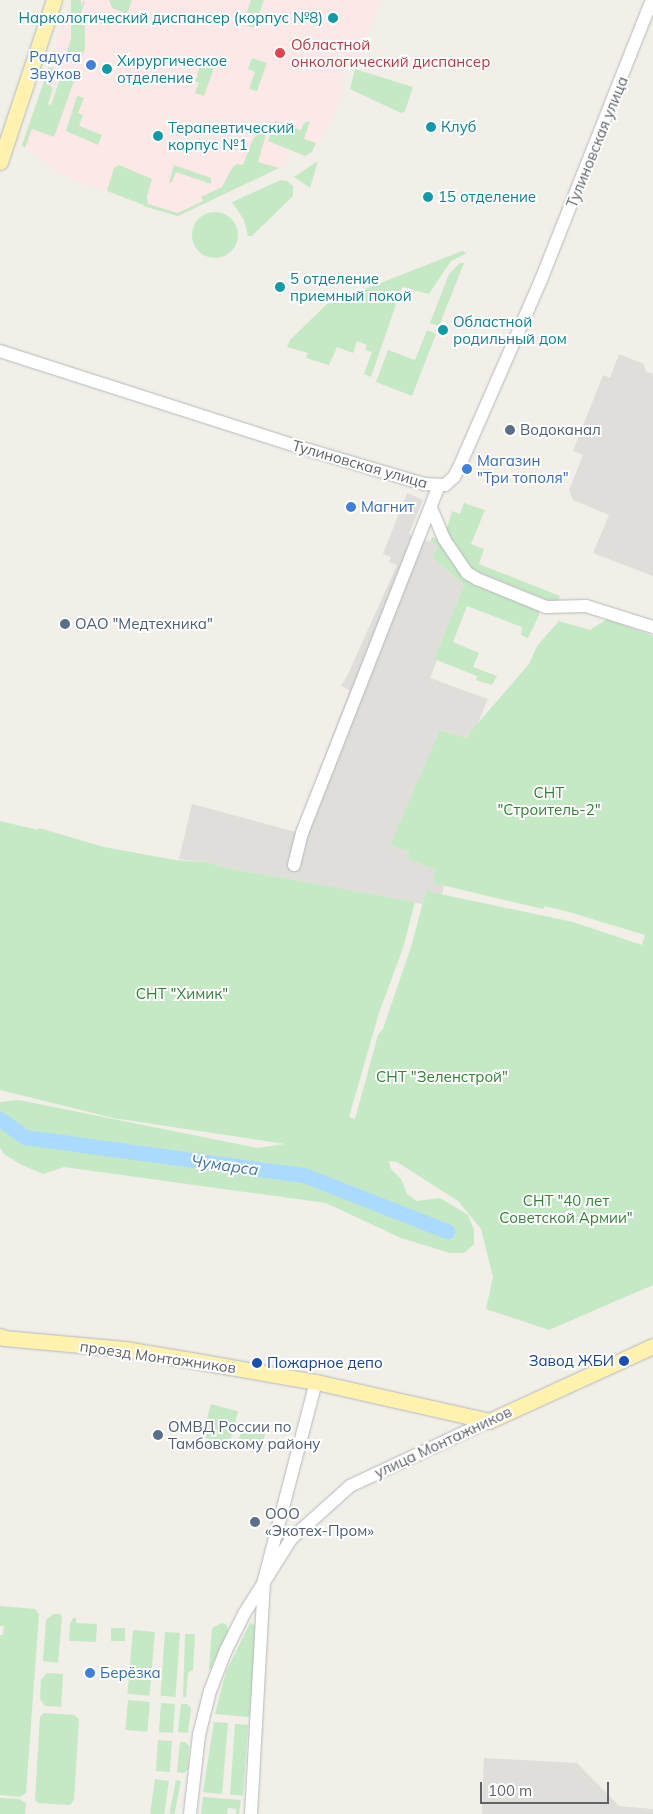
<!DOCTYPE html>
<meta charset="utf-8">
<style>
body{margin:0}
#map{position:relative;width:653px;height:1814px;overflow:hidden;background:#f1efe8;font-family:Mulish,sans-serif}
div>[style]{position:absolute}
.industrial>*{inset:0;background:#e0deda}
.medical>*{inset:0;background:#fce8e6}
.green>*{inset:0;background:#c5e8c5;transform-origin:0 0}
.round{border-radius:50%}
.river>*{height:15px;margin:-7.5px;padding:0 7.5px;transform-origin:7.5px;border-radius:7.5px;background:#aadaff}
.roads{filter:drop-shadow(0 0 1px #b5b8bc) drop-shadow(0 0 1px #b5b8bc)}
.minor>*{height:12px;margin:-6px;padding:0 6px;transform-origin:6px;border-radius:6px;background:#fff}
.major>*{height:15px;margin:-7.5px;padding:0 7.5px;transform-origin:7.5px;border-radius:7.5px;background:#fff2af}
.dots>*{width:14px;height:14px;translate:-50% -50%;box-sizing:border-box;border:2px solid #fff;border-radius:50%}
span{translate:-50% -50%;white-space:nowrap;text-align:center;line-height:1.15;-webkit-text-stroke:4px #fff;paint-order:stroke}
.culture-label{font-size:15px;color:#0d838f}
.right{translate:-100% -50%;text-align:right}
.left{translate:0 -50%;text-align:left}
.health-label{font-size:15px;color:#be3a42}
.shop-label{font-size:15px;color:#366cbe}
.street-label{font-size:15px;color:#5f6368}
.service-label{font-size:15px;color:#4e5e75}
.park-label{font-size:15px;color:#348238}
.transit-label{font-size:15px;color:#164399}
.water-label{font-size:16px;color:#4174aa;font-style:italic}
.scale{position:absolute;left:480px;top:1782px;width:129px;height:22px;box-sizing:border-box;border:2px solid #5f6368;border-top:0;padding-left:6px;font-size:15px;line-height:18px;white-space:nowrap;color:#5f6368;-webkit-text-stroke:4px #fff;paint-order:stroke}
</style>
<div id="map">
<div class="industrial">
<i style="clip-path:polygon(619px 354px,644px 364px,646px 372px,653px 374px,653px 576px,593px 553px,609px 515px,573px 500px,569px 490px,583px 455px,573px 451px,603px 375px,610px 378px)"></i>
<i style="clip-path:polygon(407px 493px,423px 500px,409px 534px,438px 545px,433px 558px,464px 585px,434px 659px,437px 660px,430px 678px,488px 699px,477px 725px,464px 738px,441px 730px,390px 845px,409px 852px,408px 858px,435px 870px,433px 883px,444px 886px,442px 895px,426px 891px,422px 904px,233px 869px,204px 862px,179px 859px,192px 804px,296px 832px,350px 690px,341px 686px,348px 674px,397px 565px,389px 562px,391px 557px,383px 554px)"></i>
<i style="clip-path:polygon(484px 1758px,577px 1763px,619px 1806px,653px 1809px,653px 1814px,482px 1814px)"></i>
</div>
<div class="medical">
<i style="clip-path:polygon(71px 0,381px 0,359px 59px,337px 53px,343px 69px,340px 99px,333px 117px,312px 152px,305px 156px,290px 151px,285px 165px,178px 216px,143px 206px,144px 205px,74px 180px,52px 168px,22px 145px)"></i>
</div>
<div class="green">
<i style="left:71px;top:0;width:10px;height:63px"></i>
<i style="clip-path:polygon(109px 0,132px 0,127px 14px,112px 8px)"></i>
<i style="clip-path:polygon(251px 0,264px 0,254px 28px,243px 24px)"></i>
<i style="clip-path:polygon(83px 1px,85px 2px,77px 23px,85px 26px,85px 48px,80px 63px,65px 58px)"></i>
<i style="clip-path:polygon(252px 58px,267px 63px,257px 91px,249px 89px,255px 72px,248px 69px)"></i>
<i style="clip-path:polygon(202px 60px,215px 65px,204px 96px,195px 93px,199px 83px,195px 81px)"></i>
<i style="clip-path:polygon(49px 67px,56px 69px,50px 86px,53px 88px,48px 104px,51px 105px,61px 76px,74px 81px,54px 137px,32px 129px,25px 148px,22px 145px)"></i>
<i style="clip-path:polygon(355px 69px,413px 87px,405px 111px,401px 113px,350px 89px)"></i>
<i style="clip-path:polygon(77px 96px,84px 98px,78px 113px,83px 115px,79px 126px,102px 135px,98px 145px,66px 131px)"></i>
<i style="clip-path:polygon(275px 121px,301px 130px,304px 123px,310px 121px,304px 139px,316px 143px,312px 152px,305px 156px,268px 141px)"></i>
<i style="clip-path:polygon(261px 129px,267px 131px,258px 162px,279px 168px,178px 216px,143px 206px,144px 205px,107px 191px,114px 168px,119px 165px,152px 179px,147px 196px,148px 204px,178px 213px,203px 201px,201px 197px,222px 187px,232px 168px,237px 164px,243px 165px,252px 141px)"></i>
<i style="clip-path:polygon(318px 161px,310px 188px,294px 177px)"></i>
<i style="clip-path:polygon(174px 165px,211px 178px,211px 184px,176px 172px,172px 182px,169px 183px)"></i>
<i style="clip-path:polygon(281px 180px,287px 181px,293px 186px,293px 196px,252px 236px,248px 236px,244px 220px,232px 202px)"></i>
<i class="round" style="left:192px;top:212px;width:46px;height:46px"></i>
<i style="clip-path:polygon(462px 251px,467px 253px,451px 261px,429px 294px,402px 287px,371px 377px,364px 374px,372px 352px,365px 350px,367px 345px,357px 341px,353px 353px,337px 347px,329px 365px,306px 358px,308px 353px,287px 347px,290px 340px,327px 304px)"></i>
<i style="clip-path:polygon(460px 263px,464px 263px,439px 326px,430px 323px,449px 274px)"></i>
<i style="clip-path:polygon(427px 330px,436px 334px,412px 396px,376px 382px,388px 350px,415px 360px)"></i>
<i style="clip-path:polygon(464px 503px,485px 510px,471px 544px,484px 549px,479px 564px,560px 596px,557px 604px,470px 569px,445px 534px,452px 511px,460px 514px)"></i>
<i style="clip-path:polygon(432px 537px,438px 540px,466px 579px,537px 608px,539px 612px,539px 615px,528px 638px,521px 635px,522px 627px,467px 606px,453px 642px,479px 653px,473px 667px,497px 676px,492px 685px,476px 680px,477px 676px,434px 659px,464px 585px,433px 558px,438px 545px,430px 542px)"></i>
<i style="clip-path:polygon(607px 619px,653px 636px,653px 1285px,549px 1330px,486px 1309px,493px 1277px,481px 1229px,458px 1201px,397px 1162px,389px 1161px,391px 1169px,401px 1179px,407px 1194px,417px 1201px,440px 1198px,468px 1215px,474px 1230px,474px 1244px,471px 1247px,464px 1253px,450px 1253px,401px 1238px,326px 1203px,64px 1167px,43px 1174px,20px 1164px,4px 1154px,0 1147px,0 1102px,19px 1100px,257px 1148px,285px 1144px,113px 1118px,0 1090px,0 821px,38px 830px,39px 828px,104px 847px,175px 860px,204px 862px,233px 869px,415px 902px,403px 948px,379px 1013px,349px 1117px,355px 1119px,378px 1035px,383px 1029px,411px 947px,426px 891px,573px 922px,642px 945px,645px 935px,569px 912px,545px 906px,543px 909px,433px 883px,435px 870px,408px 858px,409px 852px,390px 845px,440px 730px,465px 738px,529px 664px,537px 646px,559px 621px,590px 630px)"></i>
<i style="left:211px;top:1404px;width:28px;height:34px;rotate:15deg"></i>
<i style="left:243px;top:1424px;width:24px;height:24px;rotate:15deg"></i>
<i style="clip-path:polygon(0 1606px,35px 1609px,39px 1614px,26px 1793px,20px 1797px,0 1795px,0 1635px,3px 1635px,4px 1626px,0 1626px)"></i>
<i style="clip-path:polygon(53px 1614px,60px 1614px,62px 1617px,58px 1663px,43px 1661px,46px 1620px)"></i>
<i style="clip-path:polygon(73px 1618px,76px 1618px,76px 1623px,97px 1624px,96px 1642px,69px 1641px,70px 1624px)"></i>
<i style="clip-path:polygon(222px 1623px,227px 1625px,228px 1631px,211px 1668px,209px 1669px,212px 1628px)"></i>
<i style="clip-path:polygon(250px 1623px,257px 1626px,249px 1717px,215px 1714px,226px 1672px)"></i>
<i style="left:111px;top:1628px;width:14px;height:13px"></i>
<i style="left:133px;top:1630px;width:22px;height:64px;rotate:5deg"></i>
<i style="left:165px;top:1632px;width:15px;height:64px;rotate:4deg"></i>
<i style="clip-path:polygon(185px 1634px,195px 1634px,193px 1670px,188px 1673px,186px 1697px,183px 1697px)"></i>
<i style="clip-path:polygon(47px 1673px,63px 1674px,61px 1707px,45px 1706px,40px 1699px,41px 1680px)"></i>
<i style="left:128px;top:1700px;width:22px;height:30px;rotate:5deg"></i>
<i style="left:161px;top:1703px;width:14px;height:29px;rotate:4deg"></i>
<i style="clip-path:polygon(181px 1704px,187px 1704px,191px 1708px,188px 1733px,178px 1732px)"></i>
<i style="clip-path:polygon(44px 1713px,74px 1715px,79px 1719px,74px 1800px,70px 1805px,38px 1803px,35px 1800px,40px 1717px)"></i>
<i style="clip-path:polygon(214px 1722px,228px 1723px,222px 1794px,203px 1792px)"></i>
<i style="left:235px;top:1724px;width:13px;height:71px;rotate:4deg"></i>
<i style="left:158px;top:1740px;width:14px;height:31px;rotate:4deg"></i>
<i style="clip-path:polygon(180px 1742px,185px 1742px,189px 1746px,188px 1769px,184px 1773px,177px 1772px)"></i>
<i style="left:155px;top:1779px;width:14px;height:35px;rotate:8deg"></i>
<i style="left:176px;top:1780px;width:5px;height:34px;rotate:11deg"></i>
<i style="clip-path:polygon(203px 1797px,241px 1800px,239px 1814px,236px 1814px,236px 1809px,228px 1808px,227px 1814px,201px 1814px)"></i>
<i style="clip-path:polygon(0 1798px,19px 1799px,26px 1803px,25px 1814px,0 1814px)"></i>
</div>
<div class="river">
<i style="left:0;top:1119px;width:31px;rotate:36deg"></i>
<i style="left:25px;top:1137px;width:282px;rotate:7.8deg"></i>
<i style="left:304px;top:1175px;width:154px;rotate:21.4deg"></i>
</div>
<div class="roads">
<div class="minor">
<i style="left:0;top:351px;width:324px;rotate:17.8deg"></i>
<i style="left:309px;top:450px;width:120px;rotate:16.5deg"></i>
<i style="left:424px;top:484px;width:21px;rotate:3deg"></i>
<i style="left:445px;top:485px;width:12px;rotate:-42deg"></i>
<i style="left:454px;top:477px;width:16px;rotate:-63deg"></i>
<i style="left:461px;top:463px;width:200px;rotate:-66.4deg"></i>
<i style="left:541px;top:280px;width:301px;rotate:-68.4deg"></i>
<i style="left:431px;top:508px;width:34px;rotate:67deg"></i>
<i style="left:444px;top:539px;width:41px;rotate:55.9deg"></i>
<i style="left:467px;top:573px;width:12px;rotate:31deg"></i>
<i style="left:477px;top:579px;width:74px;rotate:22.1deg"></i>
<i style="left:546px;top:607px;width:40px;rotate:-1.4deg"></i>
<i style="left:586px;top:606px;width:70px;rotate:17.4deg"></i>
<i style="left:294px;top:865px;width:33px;rotate:-76deg"></i>
<i style="left:302px;top:833px;width:374px;rotate:-68.5deg"></i>
<i style="left:190px;top:1814px;width:80px;rotate:-83.5deg"></i>
<i style="left:199px;top:1735px;width:45px;rotate:-76deg"></i>
<i style="left:210px;top:1691px;width:44px;rotate:-68.7deg"></i>
<i style="left:226px;top:1650px;width:40px;rotate:-63.4deg"></i>
<i style="left:244px;top:1614px;width:89px;rotate:-57.9deg"></i>
<i style="left:291px;top:1539px;width:79px;rotate:-41.9deg"></i>
<i style="left:350px;top:1486px;width:153px;rotate:-25.1deg"></i>
<i style="left:251px;top:1814px;width:234px;rotate:-86.8deg"></i>
<i style="left:264px;top:1580px;width:205px;rotate:-75.3deg"></i>
</div>
<div class="major">
<i style="left:0;top:162px;width:171px;rotate:-71.6deg"></i>
<i style="left:0;top:1336px;width:4px;rotate:27deg"></i>
<i style="left:4px;top:1338px;width:121px;rotate:5.2deg"></i>
<i style="left:125px;top:1349px;width:61px;rotate:9.5deg"></i>
<i style="left:185px;top:1359px;width:133px;rotate:10deg"></i>
<i style="left:316px;top:1382px;width:177px;rotate:12.7deg"></i>
<i style="left:489px;top:1421px;width:180px;rotate:-24.6deg"></i>
</div>
</div>
<div class="dots">
<i style="left:333px;top:18px;background:#0f9aa8"></i>
<i style="left:280px;top:53px;background:#e0444e"></i>
<i style="left:91px;top:65px;background:#3f7fe0"></i>
<i style="left:107px;top:69px;background:#0f9aa8"></i>
<i style="left:431px;top:127px;background:#0f9aa8"></i>
<i style="left:158px;top:136px;background:#0f9aa8"></i>
<i style="left:428px;top:197px;background:#0f9aa8"></i>
<i style="left:280px;top:287px;background:#0f9aa8"></i>
<i style="left:443px;top:330px;background:#0f9aa8"></i>
<i style="left:510px;top:430px;background:#5c6f8a"></i>
<i style="left:467px;top:469px;background:#3f7fe0"></i>
<i style="left:351px;top:507px;background:#3f7fe0"></i>
<i style="left:65px;top:624px;background:#5c6f8a"></i>
<i style="left:624px;top:1361px;background:#1a4fb4"></i>
<i style="left:257px;top:1363px;background:#1a4fb4"></i>
<i style="left:158px;top:1435px;background:#5c6f8a"></i>
<i style="left:255px;top:1522px;background:#5c6f8a"></i>
<i style="left:90px;top:1673px;background:#3f7fe0"></i>
</div>
<div class="culture-label">
<span class="right" style="left:323px;top:18px">Наркологический диспансер (корпус №8)</span>
<span class="left" style="left:117px;top:69px">Хирургическое<br>отделение</span>
<span class="left" style="left:168px;top:136px">Терапевтический<br>корпус №1</span>
<span class="left" style="left:441px;top:127px">Клуб</span>
<span class="left" style="left:438px;top:197px">15 отделение</span>
<span class="left" style="left:290px;top:287px">5 отделение<br>приемный покой</span>
<span class="left" style="left:453px;top:330px">Областной<br>родильный дом</span>
</div>
<div class="health-label">
<span class="left" style="left:291px;top:53px">Областной<br>онкологический диспансер</span>
</div>
<div class="shop-label">
<span class="right" style="left:81px;top:65px">Радуга<br>Звуков</span>
<span class="left" style="left:477px;top:469px">Магазин<br>"Три тополя"</span>
<span class="left" style="left:361px;top:507px">Магнит</span>
<span class="left" style="left:100px;top:1673px">Берёзка</span>
</div>
<div class="street-label">
<span style="left:597px;top:142px;rotate:-68deg">Тулиновская улица</span>
<span style="left:360px;top:464px;rotate:16deg">Тулиновская улица</span>
<span style="left:158px;top:1357px;rotate:8deg">проезд Монтажников</span>
<span style="left:443px;top:1442px;rotate:-25deg">улица Монтажников</span>
</div>
<div class="service-label">
<span class="left" style="left:520px;top:430px">Водоканал</span>
<span class="left" style="left:75px;top:624px">ОАО "Медтехника"</span>
<span class="left" style="left:168px;top:1435px">ОМВД России по<br>Тамбовскому району</span>
<span class="left" style="left:265px;top:1522px">ООО<br>«Экотех-Пром»</span>
</div>
<div class="park-label">
<span style="left:549px;top:801px">СНТ<br>"Строитель-2"</span>
<span style="left:182px;top:994px">СНТ "Химик"</span>
<span style="left:442px;top:1077px">СНТ "Зеленстрой"</span>
<span style="left:566px;top:1209px">СНТ "40 лет<br>Советской Армии"</span>
</div>
<div class="transit-label">
<span class="right" style="left:614px;top:1361px">Завод ЖБИ</span>
<span class="left" style="left:267px;top:1363px">Пожарное депо</span>
</div>
<div class="water-label">
<span style="left:225px;top:1165px;rotate:8deg">Чумарса</span>
</div>
<div class="scale">100 m</div>
</div>
